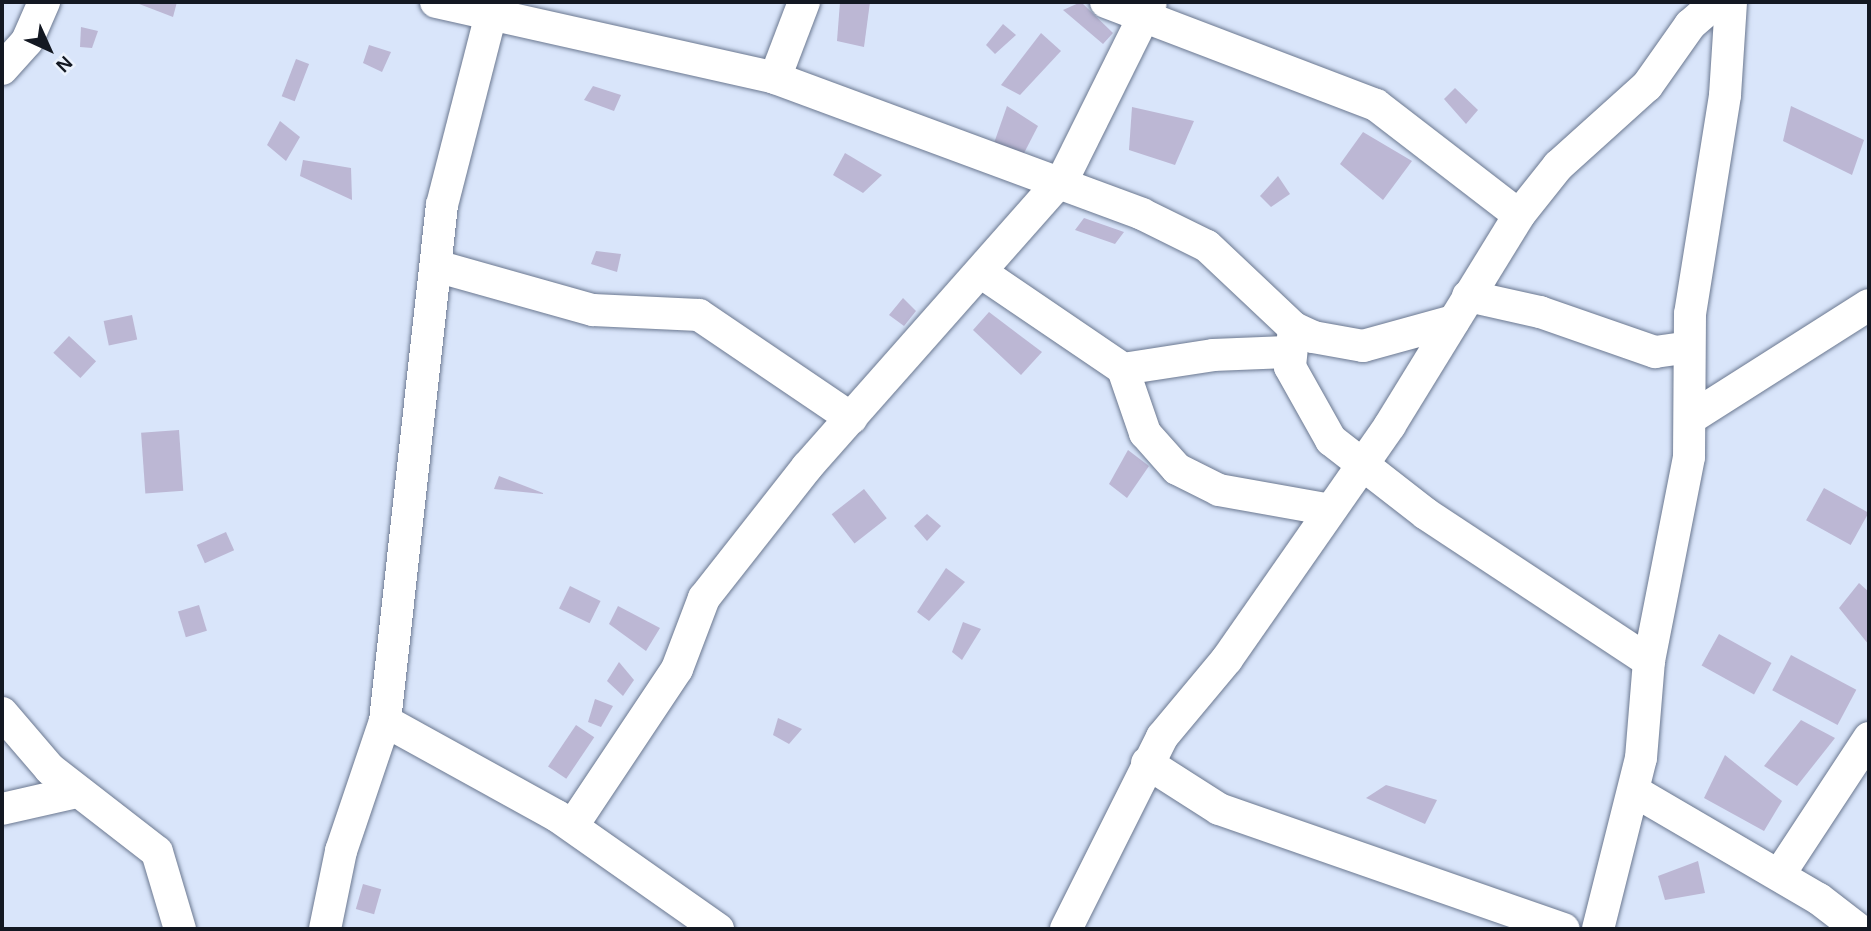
<!DOCTYPE html>
<style>
body{margin:0}
#map{position:relative;width:1871px;height:931px;overflow:hidden;background:#d9e5fa;font-family:Arial,sans-serif}
div>[style]{position:absolute}
.building>*{inset:0;background:#bcb7d4;transform-origin:0 0}
.roads{filter:drop-shadow(0 0 2px #6b7890) drop-shadow(0 0 2px #6b7890)}
.minor>*{height:32px;margin:-16px;padding:0 16px;transform-origin:16px;border-radius:16px;background:#fff}
span{translate:-50% -50%;white-space:nowrap;text-align:center;line-height:1.15;-webkit-text-stroke:5px #ebf2fd;paint-order:stroke}
.frame{position:absolute;inset:0;border:4px solid #131822;pointer-events:none}
.north{position:absolute;left:14px;top:14px;width:70px;height:70px;-webkit-text-stroke:5px #ebf2fd;paint-order:stroke;rotate:135deg;font-size:19px;font-weight:700;line-height:28px;text-align:center;color:#131822}
.north::after{content:'';display:block;margin:auto;width:24px;height:32px;background:#131822;clip-path:polygon(50% 0,100% 100%,50% 72%,0 100%)}
</style>
<div id="map">
<div class="building">
<i style="clip-path:polygon(134px 2px,177px 2px,173px 17px)"></i>
<i style="clip-path:polygon(840px 2px,870px 2px,864px 47px,837px 41px)"></i>
<i style="clip-path:polygon(1081px 2px,1113px 33px,1103px 44px,1063px 10px)"></i>
<i style="clip-path:polygon(1003px 24px,1016px 35px,995px 54px,986px 45px)"></i>
<i style="clip-path:polygon(81px 27px,98px 31px,92px 48px,80px 47px)"></i>
<i style="clip-path:polygon(1041px 33px,1061px 51px,1020px 95px,1001px 85px)"></i>
<i style="clip-path:polygon(369px 45px,391px 52px,382px 72px,363px 63px)"></i>
<i style="left:296px;top:59px;width:14px;height:40px;rotate:21deg"></i>
<i style="clip-path:polygon(593px 86px,621px 95px,614px 111px,584px 100px)"></i>
<i style="clip-path:polygon(1455px 88px,1478px 110px,1466px 124px,1444px 99px)"></i>
<i style="clip-path:polygon(1007px 106px,1038px 126px,1022px 157px,993px 146px)"></i>
<i style="clip-path:polygon(1791px 106px,1864px 140px,1852px 175px,1783px 141px)"></i>
<i style="clip-path:polygon(1132px 107px,1194px 121px,1175px 165px,1129px 150px)"></i>
<i style="clip-path:polygon(280px 121px,300px 137px,286px 161px,267px 145px)"></i>
<i style="clip-path:polygon(1363px 132px,1412px 161px,1383px 200px,1340px 164px)"></i>
<i style="clip-path:polygon(845px 153px,882px 175px,863px 193px,833px 175px)"></i>
<i style="clip-path:polygon(303px 160px,351px 168px,352px 200px,300px 176px)"></i>
<i style="clip-path:polygon(1278px 176px,1290px 194px,1271px 207px,1260px 196px)"></i>
<i style="clip-path:polygon(1084px 218px,1124px 232px,1115px 244px,1075px 230px)"></i>
<i style="clip-path:polygon(596px 251px,621px 254px,617px 272px,591px 264px)"></i>
<i style="clip-path:polygon(903px 298px,916px 311px,904px 326px,889px 315px)"></i>
<i style="clip-path:polygon(989px 312px,1042px 352px,1021px 375px,973px 330px)"></i>
<i style="left:132px;top:315px;width:25px;height:29px;rotate:78deg"></i>
<i style="left:69px;top:336px;width:37px;height:23px;rotate:43deg"></i>
<i style="left:179px;top:430px;width:61px;height:38px;rotate:86deg"></i>
<i style="clip-path:polygon(1128px 450px,1149px 466px,1127px 498px,1109px 484px)"></i>
<i style="clip-path:polygon(499px 476px,543px 493px,543px 494px,494px 489px)"></i>
<i style="left:1824px;top:488px;width:51px;height:37px;rotate:29deg"></i>
<i style="left:864px;top:489px;width:37px;height:41px;rotate:52deg"></i>
<i style="clip-path:polygon(927px 514px,941px 526px,927px 541px,914px 526px)"></i>
<i style="left:226px;top:532px;width:20px;height:32px;rotate:66deg"></i>
<i style="clip-path:polygon(946px 568px,965px 582px,929px 621px,917px 612px)"></i>
<i style="clip-path:polygon(1859px 583px,1869px 592px,1869px 645px,1839px 608px)"></i>
<i style="left:570px;top:586px;width:34px;height:25px;rotate:26deg"></i>
<i style="left:199px;top:605px;width:27px;height:22px;rotate:73deg"></i>
<i style="clip-path:polygon(618px 606px,660px 628px,646px 651px,609px 624px)"></i>
<i style="clip-path:polygon(963px 622px,981px 629px,962px 660px,952px 652px)"></i>
<i style="left:1719px;top:634px;width:60px;height:36px;rotate:29deg"></i>
<i style="left:1791px;top:655px;width:74px;height:40px;rotate:28deg"></i>
<i style="clip-path:polygon(619px 662px,634px 680px,623px 696px,607px 681px)"></i>
<i style="clip-path:polygon(595px 699px,613px 706px,601px 727px,588px 722px)"></i>
<i style="clip-path:polygon(778px 718px,802px 729px,789px 744px,773px 735px)"></i>
<i style="clip-path:polygon(1801px 720px,1835px 738px,1797px 786px,1764px 766px)"></i>
<i style="left:576px;top:725px;width:22px;height:50px;rotate:34deg"></i>
<i style="clip-path:polygon(1725px 755px,1782px 801px,1764px 831px,1704px 798px)"></i>
<i style="clip-path:polygon(1386px 785px,1437px 800px,1425px 824px,1366px 798px)"></i>
<i style="clip-path:polygon(1698px 861px,1705px 893px,1665px 900px,1658px 876px)"></i>
<i style="left:363px;top:884px;width:19px;height:26px;rotate:16deg"></i>
</div>
<div class="roads">
<div class="minor">
<i style="left:436px;top:2px;width:347px;rotate:12.6deg"></i>
<i style="left:775px;top:78px;width:391px;rotate:20.3deg"></i>
<i style="left:1142px;top:214px;width:72px;rotate:26.2deg"></i>
<i style="left:1207px;top:246px;width:120px;rotate:43.3deg"></i>
<i style="left:1294px;top:328px;width:21px;rotate:25deg"></i>
<i style="left:1313px;top:337px;width:51px;rotate:10.2deg"></i>
<i style="left:1363px;top:346px;width:94px;rotate:-15.4deg"></i>
<i style="left:1106px;top:2px;width:289px;rotate:20.9deg"></i>
<i style="left:1376px;top:105px;width:180px;rotate:37.6deg"></i>
<i style="left:2px;top:69px;width:38px;rotate:-48deg"></i>
<i style="left:27px;top:41px;width:43px;rotate:-66.4deg"></i>
<i style="left:775px;top:78px;width:81px;rotate:-69.1deg"></i>
<i style="left:436px;top:266px;width:163px;rotate:15.7deg"></i>
<i style="left:593px;top:310px;width:106px;rotate:2.7deg"></i>
<i style="left:699px;top:315px;width:184px;rotate:34.1deg"></i>
<i style="left:982px;top:273px;width:171px;rotate:34.2deg"></i>
<i style="left:1123px;top:369px;width:91px;rotate:-8.8deg"></i>
<i style="left:1213px;top:355px;width:74px;rotate:-2.3deg"></i>
<i style="left:1468px;top:296px;width:74px;rotate:12.5deg"></i>
<i style="left:1540px;top:312px;width:122px;rotate:19.2deg"></i>
<i style="left:1655px;top:352px;width:34px;rotate:-8deg"></i>
<i style="left:1294px;top:328px;width:39px;rotate:96deg"></i>
<i style="left:1290px;top:367px;width:84px;rotate:60.7deg"></i>
<i style="left:1331px;top:440px;width:120px;rotate:37.9deg"></i>
<i style="left:1426px;top:514px;width:267px;rotate:33.4deg"></i>
<i style="left:1123px;top:369px;width:68px;rotate:71deg"></i>
<i style="left:1145px;top:433px;width:48px;rotate:48.4deg"></i>
<i style="left:1177px;top:469px;width:47px;rotate:26.6deg"></i>
<i style="left:1219px;top:490px;width:109px;rotate:10.1deg"></i>
<i style="left:1694px;top:416px;width:207px;rotate:-32.4deg"></i>
<i style="left:2px;top:713px;width:74px;rotate:49.4deg"></i>
<i style="left:50px;top:769px;width:135px;rotate:37.8deg"></i>
<i style="left:157px;top:852px;width:80px;rotate:73.4deg"></i>
<i style="left:385px;top:721px;width:196px;rotate:28.9deg"></i>
<i style="left:557px;top:816px;width:197px;rotate:35.1deg"></i>
<i style="left:1147px;top:763px;width:85px;rotate:32.6deg"></i>
<i style="left:1219px;top:809px;width:365px;rotate:19.2deg"></i>
<i style="left:1634px;top:791px;width:214px;rotate:30.3deg"></i>
<i style="left:1819px;top:899px;width:49px;rotate:37.6deg"></i>
<i style="left:2px;top:809px;width:76px;rotate:-12.9deg"></i>
<i style="left:573px;top:825px;width:187px;rotate:-56.3deg"></i>
<i style="left:677px;top:669px;width:76px;rotate:-69.2deg"></i>
<i style="left:704px;top:598px;width:167px;rotate:-51.8deg"></i>
<i style="left:807px;top:467px;width:390px;rotate:-48.5deg"></i>
<i style="left:1065px;top:175px;width:193px;rotate:-63.6deg"></i>
<i style="left:1779px;top:875px;width:164px;rotate:-56.7deg"></i>
<i style="left:325px;top:929px;width:80px;rotate:-78.4deg"></i>
<i style="left:341px;top:851px;width:137px;rotate:-71.3deg"></i>
<i style="left:385px;top:721px;width:519px;rotate:-83.7deg"></i>
<i style="left:442px;top:205px;width:210px;rotate:-75.6deg"></i>
<i style="left:1066px;top:929px;width:215px;rotate:-63.4deg"></i>
<i style="left:1162px;top:737px;width:102px;rotate:-50.2deg"></i>
<i style="left:1227px;top:659px;width:285px;rotate:-55.1deg"></i>
<i style="left:1390px;top:425px;width:246px;rotate:-58.4deg"></i>
<i style="left:1519px;top:215px;width:63px;rotate:-51.5deg"></i>
<i style="left:1558px;top:166px;width:120px;rotate:-42deg"></i>
<i style="left:1647px;top:86px;width:75px;rotate:-54.8deg"></i>
<i style="left:1690px;top:25px;width:35px;rotate:-41deg"></i>
<i style="left:1598px;top:929px;width:176px;rotate:-75.9deg"></i>
<i style="left:1641px;top:758px;width:97px;rotate:-85.3deg"></i>
<i style="left:1649px;top:661px;width:208px;rotate:-78.9deg"></i>
<i style="left:1689px;top:457px;width:143px;rotate:-89.6deg"></i>
<i style="left:1690px;top:314px;width:222px;rotate:-80.9deg"></i>
<i style="left:1725px;top:95px;width:93px;rotate:-86.3deg"></i>
</div>
</div>
<div class="frame"></div>
<div class="north">N</div>
</div>
